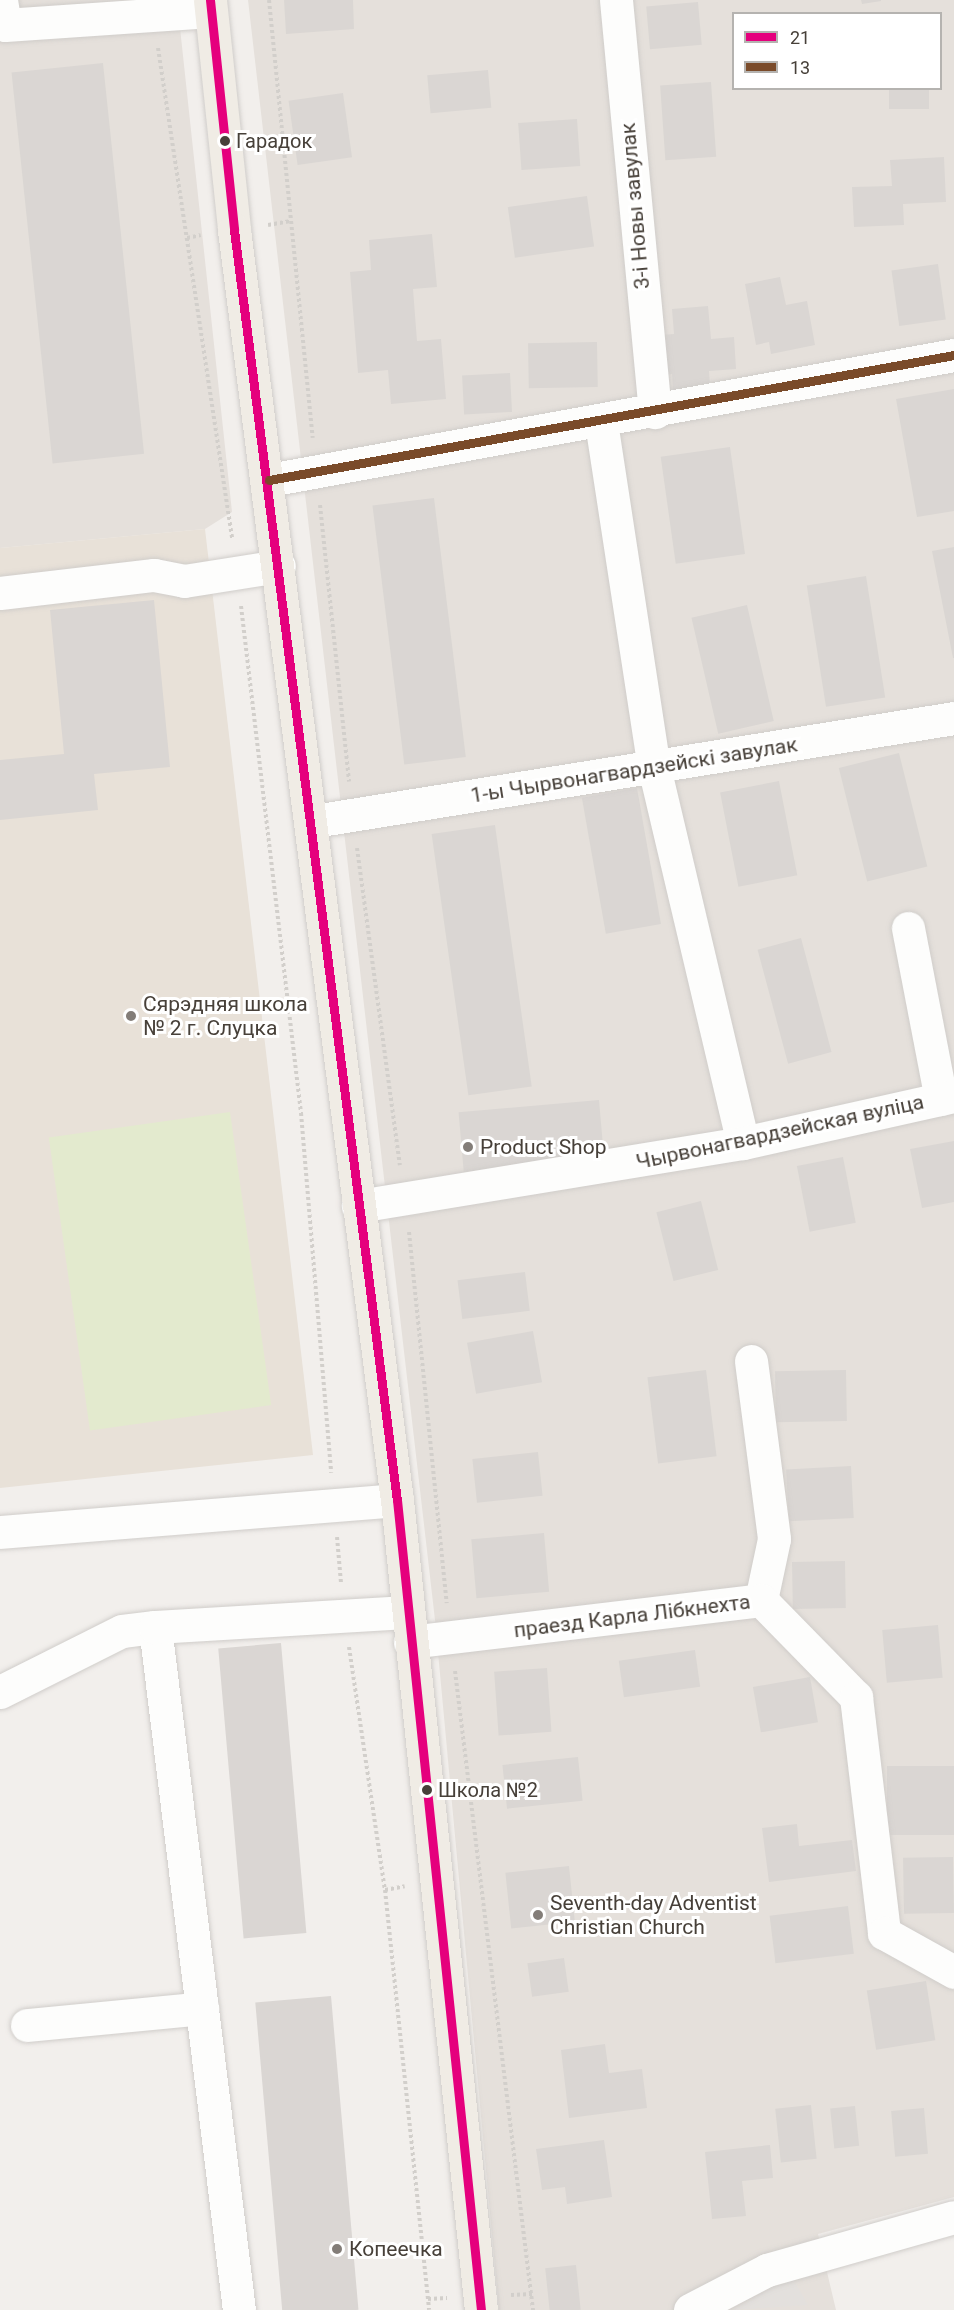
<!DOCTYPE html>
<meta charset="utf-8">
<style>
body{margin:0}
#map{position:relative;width:954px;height:2310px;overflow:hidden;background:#f2efec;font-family:Roboto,sans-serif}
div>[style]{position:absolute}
.residential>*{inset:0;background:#e5e0db}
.education>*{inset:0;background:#e8e1d8}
.green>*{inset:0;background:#e3eace;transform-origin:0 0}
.parking>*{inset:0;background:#e3e0dd}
.building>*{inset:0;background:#dad6d3;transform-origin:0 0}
.path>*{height:4px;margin-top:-2px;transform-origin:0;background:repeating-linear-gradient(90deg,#d2cfcb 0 3px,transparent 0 6px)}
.roads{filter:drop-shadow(0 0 2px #d0cdca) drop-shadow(0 0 2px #d0cdca)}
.minor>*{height:33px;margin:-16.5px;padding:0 16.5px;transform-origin:16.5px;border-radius:16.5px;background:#fdfdfc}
.major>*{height:33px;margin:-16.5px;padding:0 16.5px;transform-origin:16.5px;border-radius:16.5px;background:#f0ece5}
.bus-1>*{height:9px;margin:-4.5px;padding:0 4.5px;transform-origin:4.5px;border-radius:4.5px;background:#e5007d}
.bus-2>*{height:9px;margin:-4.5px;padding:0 4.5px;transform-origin:4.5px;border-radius:4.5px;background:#7a4b2a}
.dots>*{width:16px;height:16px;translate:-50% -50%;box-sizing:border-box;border:3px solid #fff;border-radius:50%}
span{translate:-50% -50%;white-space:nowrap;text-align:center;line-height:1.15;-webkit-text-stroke:6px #fff;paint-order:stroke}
.bus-label{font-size:20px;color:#474039}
.left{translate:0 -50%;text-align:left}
.street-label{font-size:21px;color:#474039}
.poi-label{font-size:21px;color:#474039}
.legend{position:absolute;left:732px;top:12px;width:210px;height:78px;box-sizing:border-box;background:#fff;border:2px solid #b5b3b0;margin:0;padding:8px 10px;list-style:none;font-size:18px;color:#474039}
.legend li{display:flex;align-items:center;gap:12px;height:30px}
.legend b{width:30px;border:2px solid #b5b3b0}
</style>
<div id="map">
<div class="residential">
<i style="clip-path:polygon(0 0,177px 0,232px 512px,205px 529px,0 548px)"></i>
<i style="clip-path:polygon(evenodd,248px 0,954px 0,954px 2197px,818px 2234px,836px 2310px,499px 2310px,435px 1620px,248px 0,734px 14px,940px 14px,940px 88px,734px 88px,734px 14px)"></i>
</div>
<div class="education">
<i style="clip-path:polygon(205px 529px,313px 1455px,0 1488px,0 548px)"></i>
</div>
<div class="green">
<i style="left:230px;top:1112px;width:296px;height:183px;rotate:82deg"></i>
</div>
<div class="parking">
<i style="clip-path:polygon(792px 2277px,808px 2305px,732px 2310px)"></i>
</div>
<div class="building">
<i style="clip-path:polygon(284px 0,353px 0,354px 29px,286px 34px)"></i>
<i style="clip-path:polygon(861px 0,881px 0,881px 1px,862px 4px)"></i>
<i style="left:698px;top:2px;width:43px;height:52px;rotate:85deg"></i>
<i style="left:103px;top:63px;width:393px;height:92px;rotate:84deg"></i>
<i style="left:488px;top:70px;width:38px;height:61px;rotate:85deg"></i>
<i style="left:711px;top:82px;width:75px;height:51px;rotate:86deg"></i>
<i style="left:889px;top:88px;width:40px;height:21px"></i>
<i style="left:343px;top:93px;width:65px;height:55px;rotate:82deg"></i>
<i style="left:577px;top:119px;width:47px;height:59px;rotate:86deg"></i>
<i style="clip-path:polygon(944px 157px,946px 202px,903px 204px,904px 225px,854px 227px,852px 187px,892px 186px,890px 160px)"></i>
<i style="left:587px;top:196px;width:51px;height:80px;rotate:82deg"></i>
<i style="clip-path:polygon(432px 234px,437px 287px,413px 289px,417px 341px,441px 339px,446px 399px,391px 404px,388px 370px,358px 373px,350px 272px,371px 270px,369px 240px)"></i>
<i style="left:938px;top:264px;width:56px;height:47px;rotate:82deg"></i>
<i style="clip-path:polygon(780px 277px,786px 305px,807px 301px,815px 345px,771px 354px,769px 342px,756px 345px,745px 284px)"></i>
<i style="clip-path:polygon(708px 306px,711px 339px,734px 337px,736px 369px,709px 371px,710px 387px,673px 391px,672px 374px,665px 375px,661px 335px,674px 334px,672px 309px)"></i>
<i style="left:597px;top:342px;width:45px;height:69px;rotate:89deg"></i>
<i style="left:510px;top:373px;width:39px;height:48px;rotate:87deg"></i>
<i style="clip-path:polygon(954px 389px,954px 511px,917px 517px,896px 399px)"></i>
<i style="left:730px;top:447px;width:108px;height:70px;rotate:82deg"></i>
<i style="left:434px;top:498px;width:261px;height:62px;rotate:83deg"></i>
<i style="clip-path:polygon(954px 547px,954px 658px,953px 658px,932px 551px)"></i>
<i style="left:866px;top:576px;width:123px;height:60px;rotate:81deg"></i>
<i style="clip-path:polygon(154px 600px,170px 767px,94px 774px,98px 810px,0 820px,0 760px,64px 754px,50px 610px)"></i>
<i style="left:747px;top:605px;width:119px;height:57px;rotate:77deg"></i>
<i style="left:899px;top:753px;width:117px;height:62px;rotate:76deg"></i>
<i style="left:779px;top:781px;width:96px;height:60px;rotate:79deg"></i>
<i style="left:637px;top:788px;width:138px;height:56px;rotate:80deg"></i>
<i style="left:495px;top:825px;width:264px;height:64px;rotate:82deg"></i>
<i style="left:801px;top:938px;width:118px;height:45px;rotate:75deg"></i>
<i style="left:599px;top:1100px;width:60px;height:141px;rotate:85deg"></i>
<i style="clip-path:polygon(954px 1141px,954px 1202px,922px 1208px,910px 1149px)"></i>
<i style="left:843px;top:1157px;width:67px;height:47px;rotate:79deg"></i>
<i style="left:701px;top:1201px;width:71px;height:46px;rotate:76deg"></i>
<i style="left:525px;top:1272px;width:39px;height:68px;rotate:83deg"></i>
<i style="left:533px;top:1331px;width:52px;height:67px;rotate:80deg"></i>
<i style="left:706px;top:1370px;width:87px;height:59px;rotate:83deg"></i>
<i style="left:846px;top:1370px;width:51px;height:71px;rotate:89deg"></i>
<i style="left:538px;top:1452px;width:44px;height:66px;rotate:84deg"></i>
<i style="left:851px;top:1466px;width:52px;height:65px;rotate:87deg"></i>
<i style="left:544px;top:1533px;width:59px;height:73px;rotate:85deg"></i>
<i style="left:845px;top:1561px;width:47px;height:53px;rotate:89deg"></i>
<i style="left:938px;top:1625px;width:53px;height:56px;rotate:85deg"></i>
<i style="left:281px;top:1643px;width:291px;height:63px;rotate:85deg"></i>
<i style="left:695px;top:1650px;width:37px;height:77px;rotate:82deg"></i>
<i style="left:547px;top:1668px;width:64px;height:53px;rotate:86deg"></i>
<i style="left:810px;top:1677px;width:46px;height:58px;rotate:80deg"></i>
<i style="left:578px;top:1757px;width:44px;height:76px;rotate:84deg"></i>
<i style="left:954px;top:1766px;width:69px;height:67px;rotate:90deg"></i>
<i style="clip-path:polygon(797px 1824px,799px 1846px,852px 1840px,856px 1871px,769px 1882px,762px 1828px)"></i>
<i style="left:953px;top:1857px;width:56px;height:50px;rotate:89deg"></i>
<i style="left:569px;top:1866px;width:56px;height:64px;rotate:84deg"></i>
<i style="left:848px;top:1906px;width:48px;height:79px;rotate:83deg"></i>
<i style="left:564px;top:1958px;width:34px;height:37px;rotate:82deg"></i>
<i style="left:926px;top:1981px;width:60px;height:60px;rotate:81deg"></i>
<i style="left:331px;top:1996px;width:315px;height:76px;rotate:85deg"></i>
<i style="clip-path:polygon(605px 2044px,609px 2073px,642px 2069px,647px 2108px,569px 2118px,561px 2050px)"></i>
<i style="left:811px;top:2105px;width:54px;height:36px;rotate:84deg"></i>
<i style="left:855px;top:2106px;width:40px;height:25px;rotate:84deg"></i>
<i style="left:924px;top:2108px;width:46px;height:33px;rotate:85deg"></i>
<i style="clip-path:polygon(604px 2140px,612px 2197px,567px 2204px,565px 2187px,542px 2190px,536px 2149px)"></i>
<i style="clip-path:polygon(770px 2145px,773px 2178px,742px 2181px,746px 2216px,712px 2219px,705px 2152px)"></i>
<i style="left:576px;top:2265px;width:45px;height:31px;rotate:84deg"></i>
</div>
<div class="path">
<i style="left:269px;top:0;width:440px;rotate:84.3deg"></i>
<i style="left:158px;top:48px;width:497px;rotate:81.4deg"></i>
<i style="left:268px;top:225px;width:23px;rotate:-10deg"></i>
<i style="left:187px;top:238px;width:14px;rotate:-12deg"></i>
<i style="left:320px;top:505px;width:278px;rotate:84deg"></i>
<i style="left:241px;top:606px;width:511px;rotate:83.25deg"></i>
<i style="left:301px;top:1113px;width:361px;rotate:85.2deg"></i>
<i style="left:357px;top:848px;width:320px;rotate:82.3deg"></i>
<i style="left:409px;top:1232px;width:373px;rotate:84.2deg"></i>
<i style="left:337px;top:1537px;width:46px;rotate:85deg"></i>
<i style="left:349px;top:1647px;width:246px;rotate:81.6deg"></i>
<i style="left:385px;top:1890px;width:422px;rotate:84deg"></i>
<i style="left:455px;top:1671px;width:644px;rotate:83.04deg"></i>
<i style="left:385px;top:1890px;width:20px;rotate:-11deg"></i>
<i style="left:511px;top:2295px;width:21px;rotate:-3deg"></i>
<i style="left:428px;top:2299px;width:19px;rotate:-3deg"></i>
</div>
<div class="roads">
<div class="minor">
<i style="left:1px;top:0;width:25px;rotate:81deg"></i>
<i style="left:5px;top:25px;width:206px;rotate:-3.9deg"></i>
<i style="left:616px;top:0;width:414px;rotate:84.6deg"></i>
<i style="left:601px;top:422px;width:349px;rotate:81.3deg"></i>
<i style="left:654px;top:767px;width:386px;rotate:76.7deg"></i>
<i style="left:269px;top:480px;width:696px;rotate:-10.34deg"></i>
<i style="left:0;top:593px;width:155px;rotate:-6.7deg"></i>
<i style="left:154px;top:575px;width:31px;rotate:11deg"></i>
<i style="left:184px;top:581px;width:96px;rotate:-9deg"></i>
<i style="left:314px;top:821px;width:648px;rotate:-9.14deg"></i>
<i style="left:908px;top:928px;width:174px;rotate:79.1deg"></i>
<i style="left:358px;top:1206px;width:390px;rotate:-9.3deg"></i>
<i style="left:743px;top:1143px;width:216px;rotate:-12.6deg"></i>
<i style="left:751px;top:1361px;width:179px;rotate:82.6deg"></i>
<i style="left:774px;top:1539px;width:62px;rotate:102deg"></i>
<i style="left:0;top:1532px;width:398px;rotate:-4.6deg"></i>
<i style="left:410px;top:1642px;width:354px;rotate:-6.8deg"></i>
<i style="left:761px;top:1600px;width:136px;rotate:45.6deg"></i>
<i style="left:856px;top:1697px;width:238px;rotate:83.2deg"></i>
<i style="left:884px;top:1933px;width:80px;rotate:29.1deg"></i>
<i style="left:0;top:1692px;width:136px;rotate:-26.6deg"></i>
<i style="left:122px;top:1631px;width:33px;rotate:-7deg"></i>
<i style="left:27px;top:2025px;width:176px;rotate:-5.5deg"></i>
<i style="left:239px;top:2310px;width:688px;rotate:-97.01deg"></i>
<i style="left:155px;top:1627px;width:252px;rotate:-3.4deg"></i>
<i style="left:690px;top:2310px;width:87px;rotate:-27.5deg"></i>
<i style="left:767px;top:2270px;width:194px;rotate:-15.8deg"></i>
</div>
<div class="major">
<i style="left:210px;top:0;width:231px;rotate:84deg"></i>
<i style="left:234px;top:230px;width:1280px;rotate:82.69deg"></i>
<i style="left:397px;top:1500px;width:814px;rotate:84.08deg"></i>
</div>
</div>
<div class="bus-1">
<i style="left:210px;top:0;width:231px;rotate:84deg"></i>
<i style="left:234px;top:230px;width:1280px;rotate:82.69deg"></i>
<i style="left:397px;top:1500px;width:814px;rotate:84.08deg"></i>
</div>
<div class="bus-2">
<i style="left:269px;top:480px;width:696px;rotate:-10.34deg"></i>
</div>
<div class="dots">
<i style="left:225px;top:141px;background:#474039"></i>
<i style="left:131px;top:1016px;background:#837d78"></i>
<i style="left:468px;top:1147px;background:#837d78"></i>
<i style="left:427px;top:1790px;background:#474039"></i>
<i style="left:538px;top:1915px;background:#837d78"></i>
<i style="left:337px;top:2249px;background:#837d78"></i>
</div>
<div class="bus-label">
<span class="left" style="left:236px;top:141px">Гарадок</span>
<span class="left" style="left:438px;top:1790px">Школа №2</span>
</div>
<div class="street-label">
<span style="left:635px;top:206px;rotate:-95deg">3-і Новы завулак</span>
<span style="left:634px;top:770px;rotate:-9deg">1-ы Чырвонагвардзейскі завулак</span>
<span style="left:780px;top:1132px;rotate:-12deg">Чырвонагвардзейская вуліца</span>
<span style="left:632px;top:1616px;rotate:-7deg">праезд Карла Лібкнехта</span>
</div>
<div class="poi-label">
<span class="left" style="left:143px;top:1016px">Сярэдняя школа<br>№ 2 г. Слуцка</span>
<span class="left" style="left:480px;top:1147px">Product Shop</span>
<span class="left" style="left:550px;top:1915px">Seventh-day Adventist<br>Christian Church</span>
<span class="left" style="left:349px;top:2249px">Копеечка</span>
</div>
<ul class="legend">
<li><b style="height:8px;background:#e5007d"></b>21</li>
<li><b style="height:8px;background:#7a4b2a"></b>13</li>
</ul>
</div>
